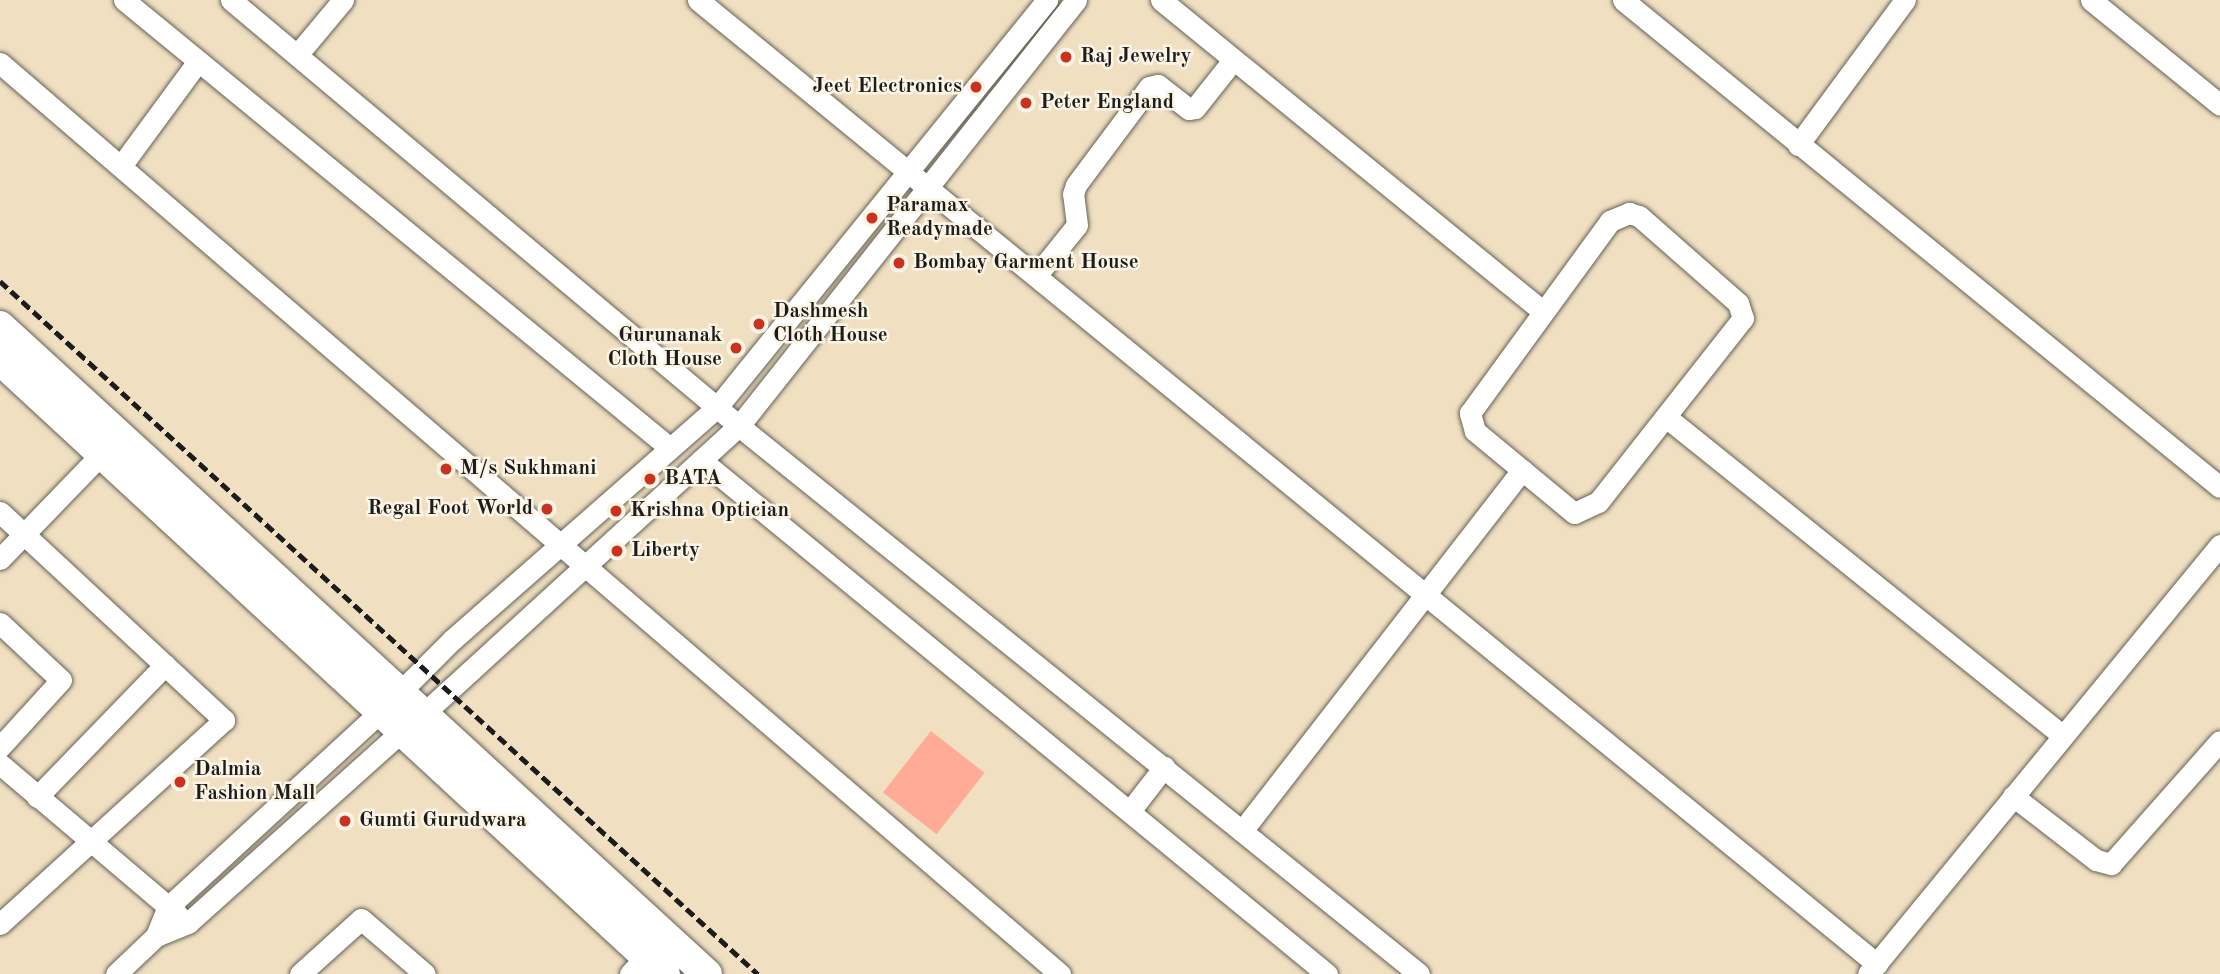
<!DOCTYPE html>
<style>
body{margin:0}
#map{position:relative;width:2220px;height:974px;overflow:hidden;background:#f0e0c1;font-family:"Old Standard TT",serif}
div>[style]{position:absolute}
.building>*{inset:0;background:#ffab96;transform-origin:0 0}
.roads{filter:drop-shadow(0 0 2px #666156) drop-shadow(0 0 2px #666156)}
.minor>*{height:21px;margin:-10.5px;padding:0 10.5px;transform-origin:10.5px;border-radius:10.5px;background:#fff}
.highway>*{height:30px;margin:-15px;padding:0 15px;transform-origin:15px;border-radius:15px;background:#fff}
.rail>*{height:5px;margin-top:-2.5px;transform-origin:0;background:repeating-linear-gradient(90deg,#1c1c1c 0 10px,transparent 0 15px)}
.dots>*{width:19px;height:19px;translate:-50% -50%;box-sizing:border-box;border:4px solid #fcf5e5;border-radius:50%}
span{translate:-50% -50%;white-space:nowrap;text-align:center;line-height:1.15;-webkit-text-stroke:5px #fcf5e5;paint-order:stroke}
.poi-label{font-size:21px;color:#1c1c1c;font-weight:700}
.left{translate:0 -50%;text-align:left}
.right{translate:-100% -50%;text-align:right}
</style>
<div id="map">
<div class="building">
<i style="left:931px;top:731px;width:68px;height:78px;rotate:38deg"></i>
</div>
<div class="roads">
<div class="minor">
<i style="left:124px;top:0;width:706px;rotate:39.37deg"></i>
<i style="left:231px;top:0;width:663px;rotate:39.98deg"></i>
<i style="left:739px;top:426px;width:873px;rotate:38.86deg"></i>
<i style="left:698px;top:0;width:1523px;rotate:39.27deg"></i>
<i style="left:1161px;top:0;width:490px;rotate:39.2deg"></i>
<i style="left:1623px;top:0;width:770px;rotate:39.21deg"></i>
<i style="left:2091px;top:0;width:166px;rotate:39.1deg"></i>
<i style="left:297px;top:55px;width:72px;rotate:-50.1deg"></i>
<i style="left:0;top:63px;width:1398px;rotate:40.68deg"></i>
<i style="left:1798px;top:145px;width:180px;rotate:-53.6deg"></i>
<i style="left:121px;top:166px;width:130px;rotate:-53.7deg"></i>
<i style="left:1629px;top:213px;width:10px;rotate:17deg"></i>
<i style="left:1639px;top:216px;width:132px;rotate:41.3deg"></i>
<i style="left:1738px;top:303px;width:16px;rotate:72deg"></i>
<i style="left:1743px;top:318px;width:234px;rotate:128.2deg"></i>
<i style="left:1598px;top:502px;width:26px;rotate:155deg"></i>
<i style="left:1574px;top:513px;width:129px;rotate:-140.4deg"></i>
<i style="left:1475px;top:431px;width:19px;rotate:-106deg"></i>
<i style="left:1470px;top:413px;width:238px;rotate:-53.9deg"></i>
<i style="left:1610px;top:221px;width:21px;rotate:-23deg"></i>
<i style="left:1036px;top:276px;width:65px;rotate:-51.2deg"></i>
<i style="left:1077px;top:225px;width:31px;rotate:-97deg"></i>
<i style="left:1073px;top:194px;width:9px;rotate:-72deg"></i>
<i style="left:1076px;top:185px;width:122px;rotate:-53.3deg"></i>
<i style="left:1149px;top:87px;width:9px;rotate:-13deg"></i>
<i style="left:1158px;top:85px;width:39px;rotate:38deg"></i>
<i style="left:1189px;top:109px;width:6px;rotate:-9deg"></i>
<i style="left:1195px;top:108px;width:61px;rotate:-51.6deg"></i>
<i style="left:1666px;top:417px;width:508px;rotate:38.77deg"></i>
<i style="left:701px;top:460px;width:810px;rotate:39.39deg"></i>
<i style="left:0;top:512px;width:306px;rotate:42.9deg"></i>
<i style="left:224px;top:720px;width:303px;rotate:137.7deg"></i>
<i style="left:0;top:559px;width:158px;rotate:-46deg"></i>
<i style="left:0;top:623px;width:83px;rotate:43.1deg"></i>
<i style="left:61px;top:680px;width:91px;rotate:132.3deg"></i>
<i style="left:400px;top:692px;width:74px;rotate:-45deg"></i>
<i style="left:452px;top:640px;width:354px;rotate:-41.3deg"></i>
<i style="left:718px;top:406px;width:523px;rotate:-50.98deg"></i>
<i style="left:422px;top:715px;width:429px;rotate:-42.4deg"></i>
<i style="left:739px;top:426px;width:543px;rotate:-51.65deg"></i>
<i style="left:0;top:764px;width:233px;rotate:40.3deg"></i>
<i style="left:2013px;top:796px;width:105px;rotate:37.6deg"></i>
<i style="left:2096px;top:860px;width:16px;rotate:15deg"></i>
<i style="left:2111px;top:864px;width:164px;rotate:-48.5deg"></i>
<i style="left:37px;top:797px;width:184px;rotate:-45.9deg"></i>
<i style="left:1130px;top:811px;width:56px;rotate:-52.3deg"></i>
<i style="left:1242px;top:831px;width:457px;rotate:-52.2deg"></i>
<i style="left:156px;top:936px;width:31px;rotate:-68deg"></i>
<i style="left:168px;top:907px;width:287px;rotate:-42.6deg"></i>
<i style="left:116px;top:974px;width:55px;rotate:-43.5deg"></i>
<i style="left:156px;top:936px;width:35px;rotate:-22deg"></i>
<i style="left:188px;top:923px;width:285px;rotate:-41.9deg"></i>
<i style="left:300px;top:974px;width:82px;rotate:-42deg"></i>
<i style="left:361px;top:919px;width:84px;rotate:40.7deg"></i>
<i style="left:630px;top:974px;width:23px;rotate:-47deg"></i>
<i style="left:1868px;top:974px;width:555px;rotate:-50.63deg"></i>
</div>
<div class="highway">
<i style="left:0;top:326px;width:959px;rotate:42.51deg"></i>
<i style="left:0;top:360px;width:905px;rotate:42.72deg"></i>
</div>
</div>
<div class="rail">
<i style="left:0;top:281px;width:1027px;rotate:42.44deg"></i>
</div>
<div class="dots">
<i style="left:1066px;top:57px;background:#c8321e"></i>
<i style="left:976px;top:87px;background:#c8321e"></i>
<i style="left:1026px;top:103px;background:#c8321e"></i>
<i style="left:872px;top:218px;background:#c8321e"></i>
<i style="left:899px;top:263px;background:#c8321e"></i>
<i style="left:759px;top:324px;background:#c8321e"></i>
<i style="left:736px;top:348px;background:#c8321e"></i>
<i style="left:446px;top:469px;background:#c8321e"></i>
<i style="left:650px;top:479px;background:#c8321e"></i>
<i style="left:547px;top:509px;background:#c8321e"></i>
<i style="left:616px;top:511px;background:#c8321e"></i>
<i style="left:617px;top:551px;background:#c8321e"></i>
<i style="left:180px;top:782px;background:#c8321e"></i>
<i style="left:345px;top:821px;background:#c8321e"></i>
</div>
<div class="poi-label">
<span class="left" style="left:1080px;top:57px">Raj Jewelry</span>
<span class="right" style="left:962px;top:87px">Jeet Electronics</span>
<span class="left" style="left:1040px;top:103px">Peter England</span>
<span class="left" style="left:886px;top:218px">Paramax<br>Readymade</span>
<span class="left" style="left:913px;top:263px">Bombay Garment House</span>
<span class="left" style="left:773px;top:324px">Dashmesh<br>Cloth House</span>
<span class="right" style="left:722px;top:348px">Gurunanak<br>Cloth House</span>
<span class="left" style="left:460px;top:469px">M/s Sukhmani</span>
<span class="left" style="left:664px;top:479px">BATA</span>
<span class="right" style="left:533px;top:509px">Regal Foot World</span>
<span class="left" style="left:630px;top:511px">Krishna Optician</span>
<span class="left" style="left:631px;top:551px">Liberty</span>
<span class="left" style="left:194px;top:782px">Dalmia<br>Fashion Mall</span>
<span class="left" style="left:359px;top:821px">Gumti Gurudwara</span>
</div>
</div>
